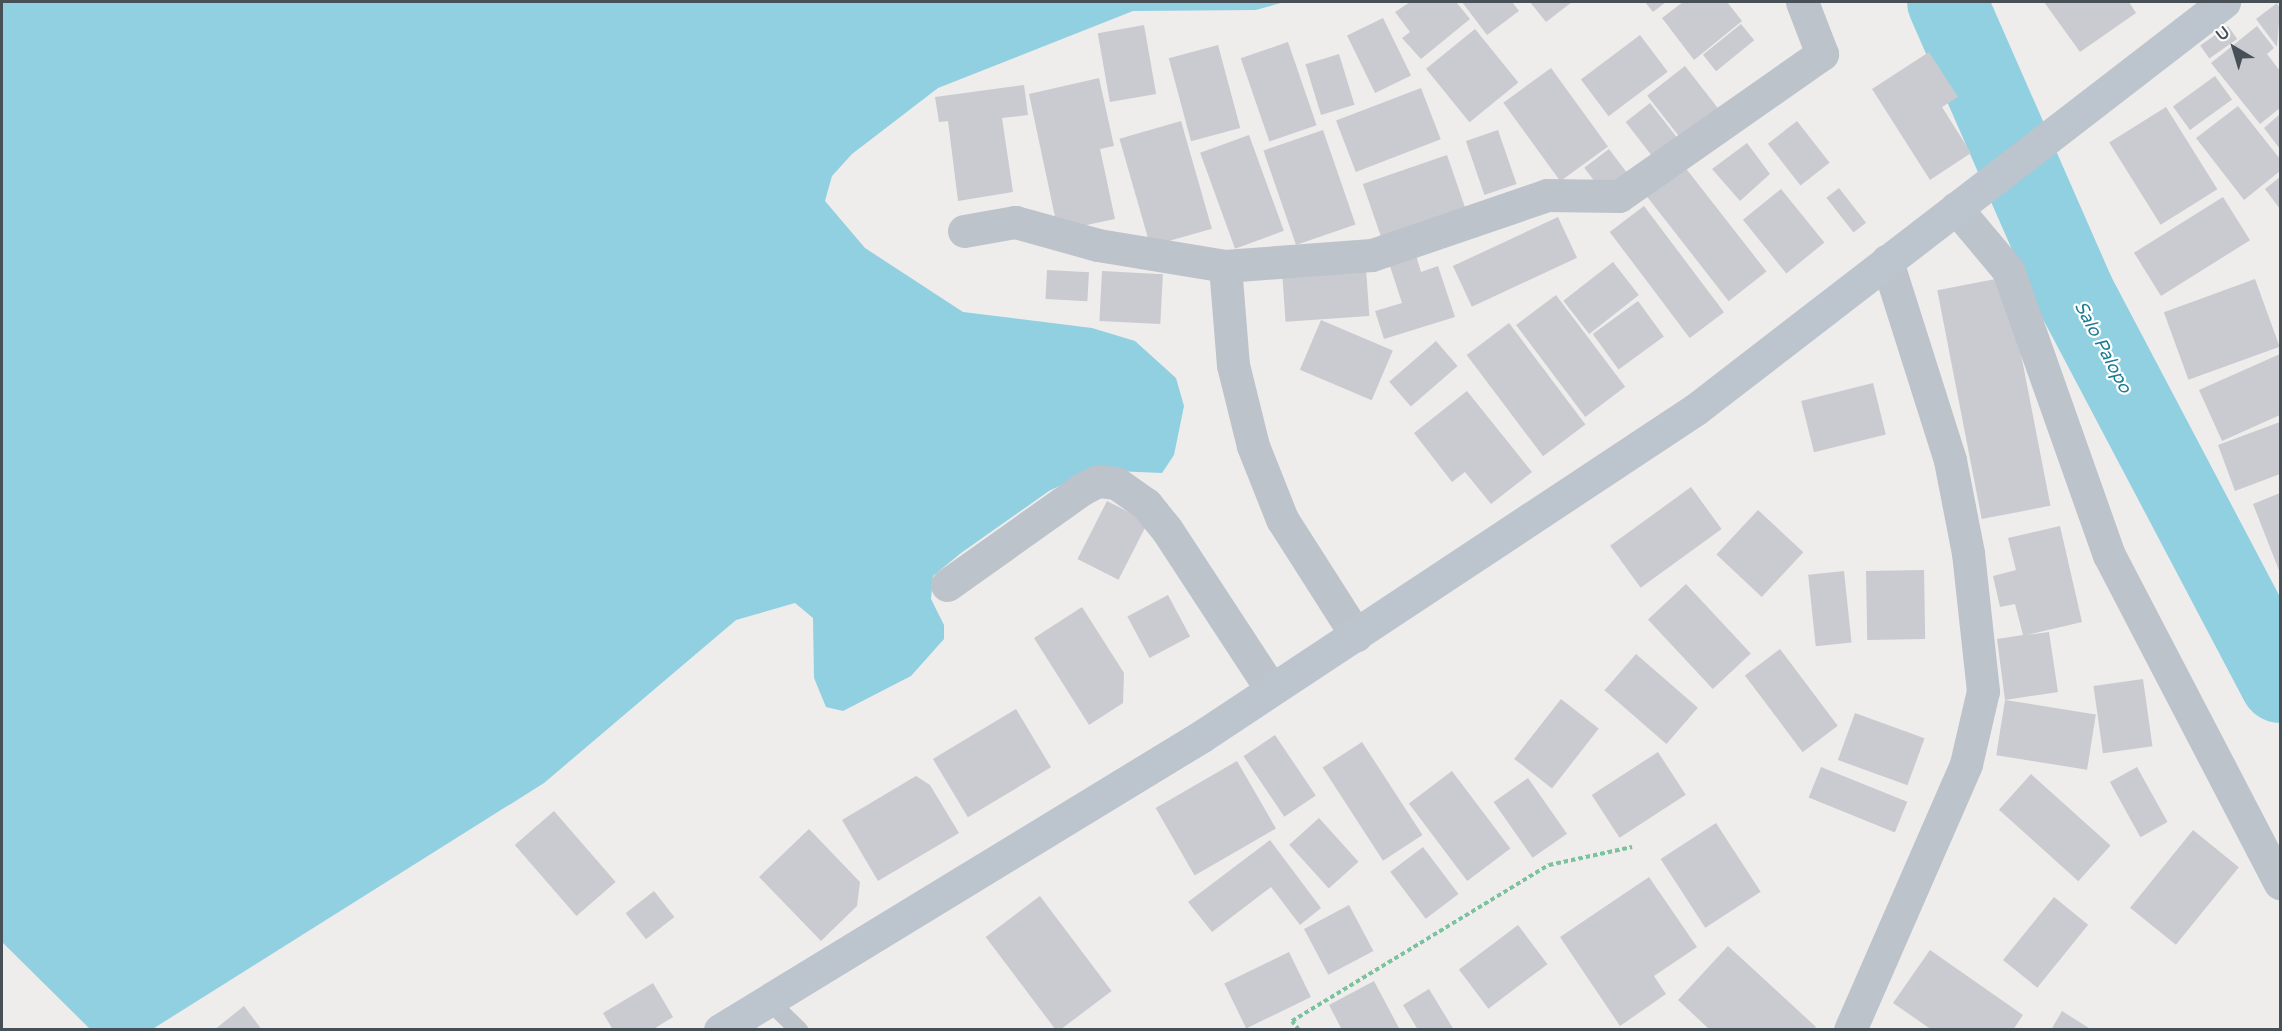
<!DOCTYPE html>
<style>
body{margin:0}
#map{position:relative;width:2282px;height:1031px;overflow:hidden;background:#efecec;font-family:"Varela Round",sans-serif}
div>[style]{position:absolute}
.water>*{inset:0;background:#90d0e0}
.river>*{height:80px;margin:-40px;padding:0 40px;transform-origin:40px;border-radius:40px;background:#90d0e0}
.building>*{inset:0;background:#cacbd0;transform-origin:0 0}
.path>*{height:4px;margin-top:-2px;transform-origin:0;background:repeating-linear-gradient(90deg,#7bc29e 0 4.5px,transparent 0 7.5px)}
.lane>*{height:18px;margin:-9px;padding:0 9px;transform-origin:9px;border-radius:9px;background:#bcc3ca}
.street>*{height:33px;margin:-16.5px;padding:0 16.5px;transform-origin:16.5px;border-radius:16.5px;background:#bcc3ca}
.secondary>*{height:33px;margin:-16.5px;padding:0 16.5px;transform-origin:16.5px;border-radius:16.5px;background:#bcc5ce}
span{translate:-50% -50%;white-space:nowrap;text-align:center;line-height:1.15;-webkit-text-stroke:4.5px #fff;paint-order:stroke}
.water-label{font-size:18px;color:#1c7c94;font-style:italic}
.frame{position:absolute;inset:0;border:3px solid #474f57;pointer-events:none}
.north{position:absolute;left:2204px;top:18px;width:60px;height:60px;-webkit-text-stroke:4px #fff;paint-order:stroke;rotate:322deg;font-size:16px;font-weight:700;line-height:24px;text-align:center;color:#474f57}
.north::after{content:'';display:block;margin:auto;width:21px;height:27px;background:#474f57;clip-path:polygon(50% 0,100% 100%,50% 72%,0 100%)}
</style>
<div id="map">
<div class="water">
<i style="clip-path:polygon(2px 2px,1284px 2px,1256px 10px,1133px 11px,938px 88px,852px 154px,832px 176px,825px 201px,865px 248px,963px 312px,1092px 328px,1135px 341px,1176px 378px,1184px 406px,1174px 455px,1162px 473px,1092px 470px,1049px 491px,961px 553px,933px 576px,931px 599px,944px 625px,944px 639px,911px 676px,843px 711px,826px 707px,814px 678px,813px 618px,795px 603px,736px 620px,544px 783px,151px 1030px,90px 1029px,2px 942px)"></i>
</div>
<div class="river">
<i style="left:1947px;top:2px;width:317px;rotate:66.3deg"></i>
<i style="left:2074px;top:292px;width:442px;rotate:62.2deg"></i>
</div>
<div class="building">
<i style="clip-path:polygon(1410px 2px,1456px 2px,1470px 19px,1421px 59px,1402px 38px,1410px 32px,1395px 12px)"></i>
<i style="clip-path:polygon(1462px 2px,1512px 2px,1519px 11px,1487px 35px)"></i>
<i style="clip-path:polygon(1530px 2px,1572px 2px,1546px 22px)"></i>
<i style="clip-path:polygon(1645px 2px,1666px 2px,1653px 12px)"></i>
<i style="clip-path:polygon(1683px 2px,1727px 2px,1742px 21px,1694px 60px,1662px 18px)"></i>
<i style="clip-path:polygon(2044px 2px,2129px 2px,2136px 13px,2080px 52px)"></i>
<i style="clip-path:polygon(2277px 3px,2280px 9px,2277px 47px,2256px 19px)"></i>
<i style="left:1383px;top:18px;width:64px;height:40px;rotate:64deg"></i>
<i style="left:1741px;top:24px;width:21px;height:49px;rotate:51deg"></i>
<i style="left:1144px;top:25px;width:70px;height:47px;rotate:80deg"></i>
<i style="left:2228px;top:26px;width:16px;height:34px;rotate:55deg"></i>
<i style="clip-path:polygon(2257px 26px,2274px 48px,2267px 54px,2280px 71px,2280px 108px,2260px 124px,2211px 63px)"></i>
<i style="left:1475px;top:29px;width:69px;height:63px;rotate:51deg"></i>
<i style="left:1640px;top:35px;width:46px;height:74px;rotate:53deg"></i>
<i style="left:1288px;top:42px;width:88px;height:50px;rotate:71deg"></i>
<i style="left:1218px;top:45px;width:86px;height:51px;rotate:75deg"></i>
<i style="clip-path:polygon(1929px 52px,1958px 97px,1942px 107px,1971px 153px,1930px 180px,1872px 89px)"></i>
<i style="left:1339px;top:54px;width:53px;height:35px;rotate:73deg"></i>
<i style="left:1685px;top:66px;width:58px;height:48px;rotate:52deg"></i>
<i style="left:1551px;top:68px;width:97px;height:59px;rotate:54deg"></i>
<i style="left:2215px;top:76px;width:29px;height:52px;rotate:54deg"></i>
<i style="clip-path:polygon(1099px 78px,1114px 146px,1100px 149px,1115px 219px,1058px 231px,1029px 94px)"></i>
<i style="clip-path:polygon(1024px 85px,1028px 115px,1002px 118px,1013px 192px,958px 201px,948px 121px,939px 122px,935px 97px)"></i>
<i style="left:1421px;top:88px;width:55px;height:91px;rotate:69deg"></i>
<i style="left:1650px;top:103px;width:49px;height:31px;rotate:52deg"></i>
<i style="clip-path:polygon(2238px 106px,2280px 159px,2280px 171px,2244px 200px,2196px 138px)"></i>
<i style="left:2166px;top:107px;width:97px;height:67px;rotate:58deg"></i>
<i style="clip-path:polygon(2280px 114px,2280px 149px,2264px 128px)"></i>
<i style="left:1181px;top:121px;width:112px;height:64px;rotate:74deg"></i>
<i style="left:1797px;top:121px;width:53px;height:37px;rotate:52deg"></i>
<i style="left:1323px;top:130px;width:100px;height:63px;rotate:71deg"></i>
<i style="left:1498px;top:130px;width:57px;height:34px;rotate:71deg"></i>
<i style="left:1249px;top:135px;width:102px;height:52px;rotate:70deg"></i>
<i style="clip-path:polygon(1747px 143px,1770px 174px,1740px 201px,1712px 169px)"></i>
<i style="left:1609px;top:149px;width:30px;height:31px;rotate:53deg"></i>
<i style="left:1447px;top:155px;width:55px;height:89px;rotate:71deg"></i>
<i style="left:1684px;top:166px;width:134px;height:48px;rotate:52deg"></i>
<i style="clip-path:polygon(2280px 177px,2280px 209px,2265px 189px)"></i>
<i style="left:1839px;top:188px;width:44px;height:16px;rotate:52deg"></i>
<i style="left:1781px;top:189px;width:69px;height:49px;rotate:51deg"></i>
<i style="left:2223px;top:197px;width:51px;height:105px;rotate:58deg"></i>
<i style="left:1644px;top:206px;width:133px;height:43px;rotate:53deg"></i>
<i style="left:1558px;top:217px;width:45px;height:116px;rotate:65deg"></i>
<i style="clip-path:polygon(1413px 245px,1421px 272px,1438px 266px,1455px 317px,1384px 339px,1375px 311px,1402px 303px,1386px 254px)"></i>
<i style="left:1613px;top:262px;width:42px;height:63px;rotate:52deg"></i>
<i style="left:1366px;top:268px;width:48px;height:84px;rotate:86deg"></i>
<i style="left:1047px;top:270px;width:42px;height:29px;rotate:3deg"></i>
<i style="left:1102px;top:271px;width:61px;height:50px;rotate:3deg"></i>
<i style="left:2006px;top:277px;width:233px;height:70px;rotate:79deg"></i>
<i style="left:2255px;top:279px;width:72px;height:97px;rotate:70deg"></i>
<i style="left:1556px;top:295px;width:115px;height:50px;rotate:53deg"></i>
<i style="left:1638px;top:301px;width:44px;height:56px;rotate:54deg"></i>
<i style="left:1321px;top:320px;width:78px;height:54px;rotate:23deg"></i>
<i style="left:1509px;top:323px;width:127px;height:53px;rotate:53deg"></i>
<i style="left:1436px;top:341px;width:33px;height:62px;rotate:49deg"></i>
<i style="clip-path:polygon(2280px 354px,2280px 415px,2222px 441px,2199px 390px)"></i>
<i style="left:1873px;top:383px;width:53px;height:74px;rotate:76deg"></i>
<i style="clip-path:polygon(1467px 391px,1532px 472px,1491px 504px,1465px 472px,1452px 482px,1414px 433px)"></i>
<i style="clip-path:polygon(2280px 422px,2280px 474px,2235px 491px,2218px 445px)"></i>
<i style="left:1691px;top:487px;width:52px;height:100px;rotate:54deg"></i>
<i style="clip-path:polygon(2280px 493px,2280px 573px,2253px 504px)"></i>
<i style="left:1107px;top:501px;width:46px;height:65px;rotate:27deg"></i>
<i style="left:1758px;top:510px;width:62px;height:61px;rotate:43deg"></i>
<i style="clip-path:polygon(2060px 526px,2082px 622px,2027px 635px,2049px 632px,2058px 692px,2005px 700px,1997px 639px,2023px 635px,2015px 604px,2000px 607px,1993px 576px,2016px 570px,2008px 538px)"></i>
<i style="left:1924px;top:570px;width:69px;height:58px;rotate:89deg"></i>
<i style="left:1844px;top:571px;width:72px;height:36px;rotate:84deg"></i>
<i style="left:1686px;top:584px;width:95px;height:52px;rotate:47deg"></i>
<i style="left:1168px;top:595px;width:47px;height:46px;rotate:62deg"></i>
<i style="clip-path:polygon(1082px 607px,1124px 673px,1123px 703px,1089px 725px,1034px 638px)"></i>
<i style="left:1780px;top:649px;width:96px;height:44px;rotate:53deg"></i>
<i style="left:1636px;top:654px;width:82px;height:48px;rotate:41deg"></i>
<i style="left:2143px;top:679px;width:68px;height:50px;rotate:82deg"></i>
<i style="left:1561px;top:699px;width:48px;height:76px;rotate:38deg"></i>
<i style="left:2005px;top:700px;width:92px;height:56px;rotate:9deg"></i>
<i style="left:1016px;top:709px;width:68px;height:97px;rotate:59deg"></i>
<i style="left:1855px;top:713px;width:74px;height:50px;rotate:20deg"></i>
<i style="left:1275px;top:735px;width:73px;height:38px;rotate:56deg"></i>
<i style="left:1362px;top:742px;width:111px;height:47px;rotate:57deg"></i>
<i style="left:1658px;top:752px;width:51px;height:79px;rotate:57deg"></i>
<i style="left:1237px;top:761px;width:78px;height:94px;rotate:60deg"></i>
<i style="left:1821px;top:767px;width:93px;height:33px;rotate:22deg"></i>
<i style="left:2137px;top:767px;width:63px;height:31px;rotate:61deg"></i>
<i style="left:1452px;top:771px;width:97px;height:54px;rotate:53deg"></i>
<i style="left:2031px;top:774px;width:107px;height:48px;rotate:42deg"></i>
<i style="clip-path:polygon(916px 776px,930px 785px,959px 833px,878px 881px,842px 820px)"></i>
<i style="left:1528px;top:778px;width:68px;height:42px;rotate:55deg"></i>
<i style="left:554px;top:811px;width:94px;height:52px;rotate:49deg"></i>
<i style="left:1319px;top:818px;width:59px;height:40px;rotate:48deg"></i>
<i style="left:1716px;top:823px;width:82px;height:66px;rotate:57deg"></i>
<i style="clip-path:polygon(809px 829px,860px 882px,857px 906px,821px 941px,759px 877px)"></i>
<i style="left:2193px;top:830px;width:59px;height:100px;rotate:39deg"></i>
<i style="clip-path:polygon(1270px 840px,1321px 908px,1300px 925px,1271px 887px,1212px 932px,1188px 902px)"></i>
<i style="left:1423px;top:847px;width:59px;height:41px;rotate:53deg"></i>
<i style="clip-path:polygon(1649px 877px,1697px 947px,1654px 976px,1666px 994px,1620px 1026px,1560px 937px)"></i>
<i style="left:654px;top:891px;width:33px;height:36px;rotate:52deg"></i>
<i style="left:1040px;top:896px;width:119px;height:68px;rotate:53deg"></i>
<i style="left:2054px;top:897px;width:44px;height:81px;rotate:39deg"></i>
<i style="left:1349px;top:905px;width:52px;height:51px;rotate:62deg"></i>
<i style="left:1518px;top:925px;width:49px;height:74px;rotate:53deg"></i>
<i style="clip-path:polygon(1728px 946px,1816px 1027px,1813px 1030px,1710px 1030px,1678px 1000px)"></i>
<i style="clip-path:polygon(1930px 950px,2023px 1015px,2013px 1030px,1932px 1030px,1893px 1003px)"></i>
<i style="left:1289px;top:952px;width:50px;height:72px;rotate:64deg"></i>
<i style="clip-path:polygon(1374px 981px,1400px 1030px,1342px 1030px,1329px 1005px)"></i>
<i style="clip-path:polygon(653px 983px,673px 1017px,652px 1030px,613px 1030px,603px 1013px)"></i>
<i style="clip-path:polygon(1429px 989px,1454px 1030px,1418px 1030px,1403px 1005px)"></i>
<i style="clip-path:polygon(244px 1006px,262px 1030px,214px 1030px)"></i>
<i style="clip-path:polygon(2062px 1011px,2092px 1030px,2051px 1030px)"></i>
</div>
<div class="path">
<i style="left:1299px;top:1030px;width:11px;rotate:-128deg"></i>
<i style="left:1292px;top:1021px;width:301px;rotate:-31.3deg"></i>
<i style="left:1549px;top:865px;width:85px;rotate:-12.2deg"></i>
</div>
<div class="lane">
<i style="left:769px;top:1001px;width:42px;rotate:44deg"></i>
</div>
<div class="street">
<i style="left:1956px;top:208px;width:81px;rotate:50deg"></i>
<i style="left:2008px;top:270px;width:302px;rotate:70.5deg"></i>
<i style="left:2109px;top:555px;width:370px;rotate:62.5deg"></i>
<i style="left:964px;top:231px;width:52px;rotate:-10deg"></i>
<i style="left:1015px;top:222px;width:86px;rotate:15.5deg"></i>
<i style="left:1098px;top:245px;width:129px;rotate:9.4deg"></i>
<i style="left:1225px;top:266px;width:99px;rotate:85.4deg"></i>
<i style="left:1233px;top:365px;width:83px;rotate:76.1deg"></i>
<i style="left:1253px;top:446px;width:79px;rotate:68.3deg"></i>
<i style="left:1282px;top:519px;width:138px;rotate:57.5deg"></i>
<i style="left:1225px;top:266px;width:147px;rotate:-4.3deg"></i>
<i style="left:1372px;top:255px;width:185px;rotate:-18.9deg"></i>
<i style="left:1547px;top:195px;width:72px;rotate:0.8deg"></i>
<i style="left:1619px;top:196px;width:248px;rotate:-35deg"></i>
<i style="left:1822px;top:54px;width:56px;rotate:-111deg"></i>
<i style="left:947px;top:585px;width:166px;rotate:-35.4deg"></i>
<i style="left:1082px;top:489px;width:18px;rotate:-27deg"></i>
<i style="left:1098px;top:481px;width:18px;rotate:6deg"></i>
<i style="left:1116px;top:483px;width:37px;rotate:35deg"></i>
<i style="left:1146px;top:504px;width:33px;rotate:51deg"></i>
<i style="left:1167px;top:530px;width:190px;rotate:56.8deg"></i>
<i style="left:1850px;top:1030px;width:290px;rotate:-66.4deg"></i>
<i style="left:1966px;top:764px;width:75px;rotate:-76.9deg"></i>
<i style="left:1983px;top:691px;width:139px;rotate:-96.2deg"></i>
<i style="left:1968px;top:553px;width:95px;rotate:-101deg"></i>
<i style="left:1950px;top:460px;width:209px;rotate:-107.6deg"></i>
</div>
<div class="secondary">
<i style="left:720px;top:1030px;width:565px;rotate:-31.38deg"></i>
<i style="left:1202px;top:736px;width:592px;rotate:-33.5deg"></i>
<i style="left:1696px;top:409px;width:667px;rotate:-37.63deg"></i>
</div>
<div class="water-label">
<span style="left:2103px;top:347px;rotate:62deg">Salo Palopo</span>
</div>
<div class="frame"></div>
<div class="north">U</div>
</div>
